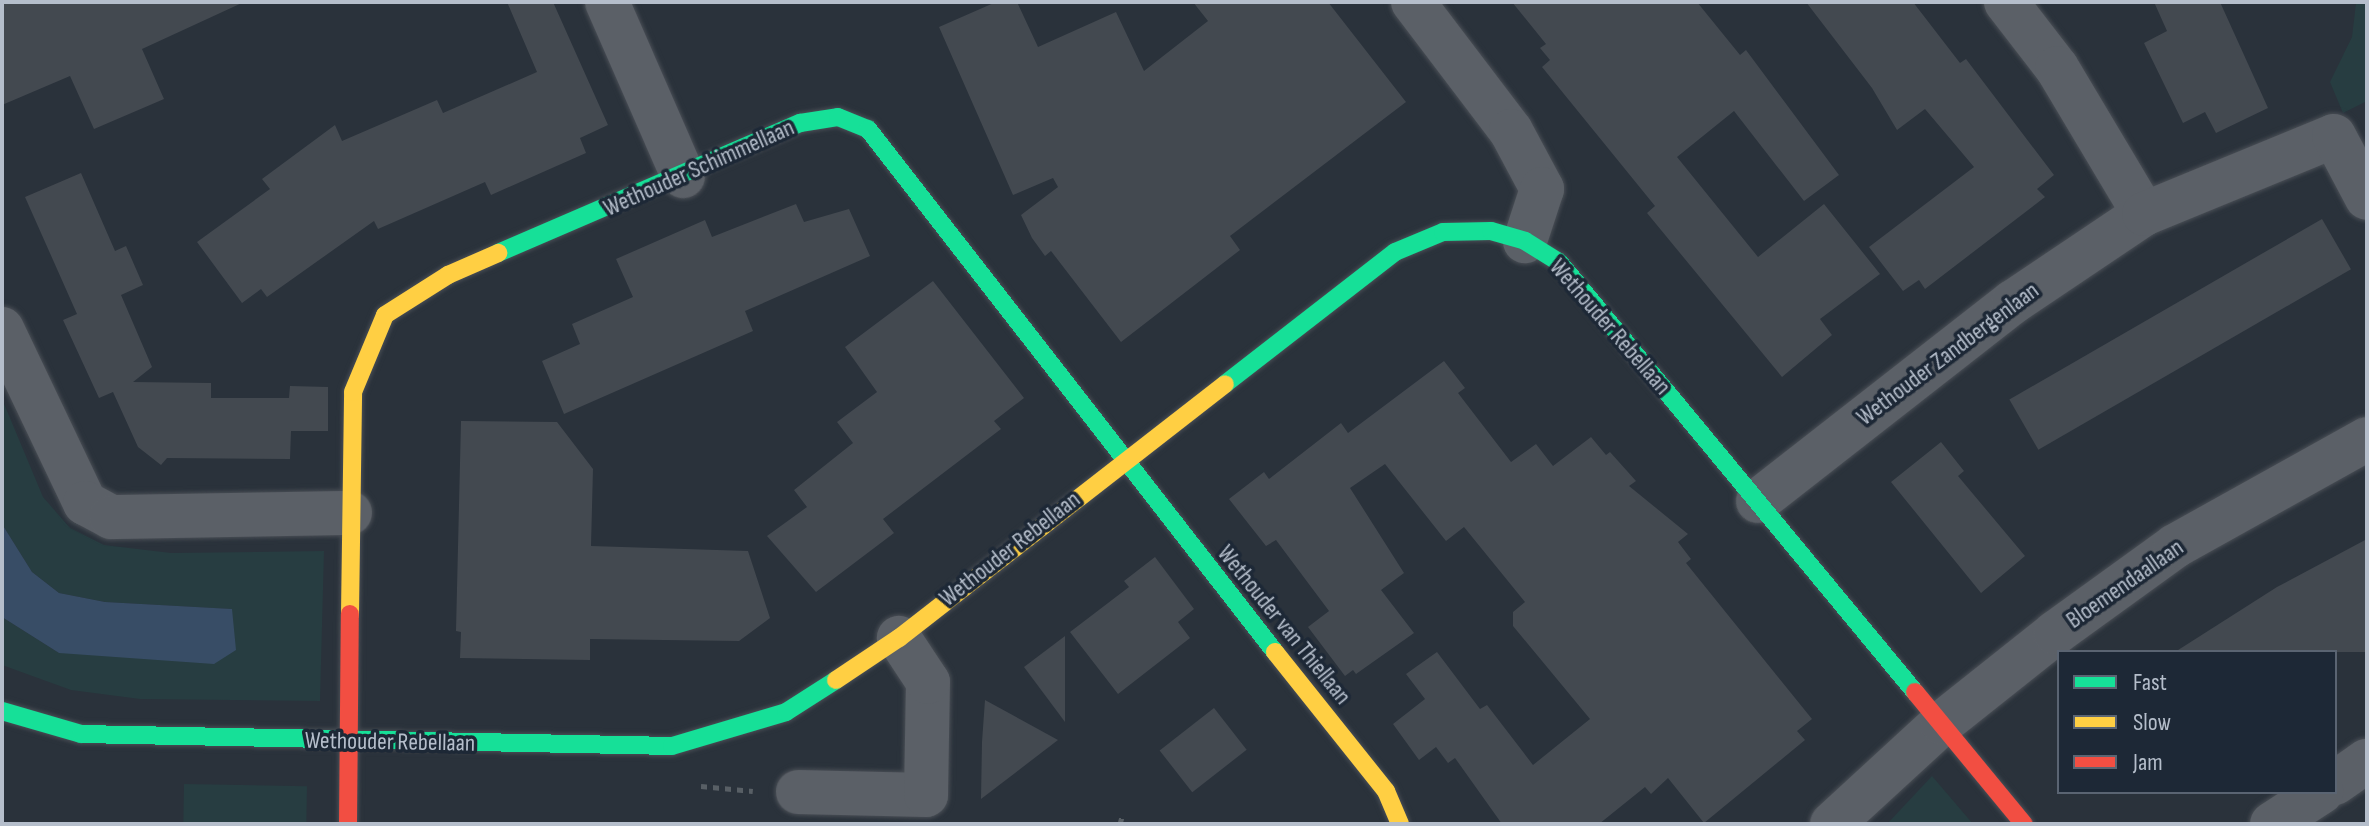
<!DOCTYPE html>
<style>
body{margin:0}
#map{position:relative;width:2369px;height:826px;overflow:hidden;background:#2a323b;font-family:"Sofia Sans Condensed",sans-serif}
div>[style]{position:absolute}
.green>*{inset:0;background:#273d41;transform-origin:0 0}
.water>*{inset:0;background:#384d66}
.building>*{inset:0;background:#434950;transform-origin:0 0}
.path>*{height:5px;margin-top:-2.5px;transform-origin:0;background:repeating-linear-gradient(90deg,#585f65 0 6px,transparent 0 12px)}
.roads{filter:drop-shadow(0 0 2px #494e55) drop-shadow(0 0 2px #494e55)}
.street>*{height:44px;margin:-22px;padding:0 22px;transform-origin:22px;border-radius:22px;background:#5b6067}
.fast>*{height:18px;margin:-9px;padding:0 9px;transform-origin:9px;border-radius:9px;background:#16e098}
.slow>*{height:18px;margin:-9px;padding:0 9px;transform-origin:9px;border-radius:9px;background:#ffcf43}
.jam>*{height:18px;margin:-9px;padding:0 9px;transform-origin:9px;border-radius:9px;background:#f24e42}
span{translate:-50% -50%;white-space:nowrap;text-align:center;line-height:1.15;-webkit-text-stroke:7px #1d2836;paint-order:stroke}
.street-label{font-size:24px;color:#b5becb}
.frame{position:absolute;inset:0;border:4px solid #b5becb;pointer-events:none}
.legend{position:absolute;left:2057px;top:650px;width:280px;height:144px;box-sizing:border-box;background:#1d2836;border:2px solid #5a6472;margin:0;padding:10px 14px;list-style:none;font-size:24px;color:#b5becb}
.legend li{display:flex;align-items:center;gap:16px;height:40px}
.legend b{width:40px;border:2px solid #5a6472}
</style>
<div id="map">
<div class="green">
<i style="clip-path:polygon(2367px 2px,2367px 101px,2343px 113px,2330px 82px,2352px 37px,2356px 3px)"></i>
<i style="clip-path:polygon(2px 399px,43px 497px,70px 528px,104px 545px,171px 553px,324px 551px,320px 701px,140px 699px,71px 690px,2px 665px,2px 617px,59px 653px,231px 609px,105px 602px,59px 593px,32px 572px,2px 524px)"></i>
<i style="clip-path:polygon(1932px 776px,1973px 824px,1887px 824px)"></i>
<i style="left:184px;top:784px;width:123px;height:40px;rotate:1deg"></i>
</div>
<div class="water">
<i style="clip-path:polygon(2px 524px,32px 572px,59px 593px,105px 602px,232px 609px,236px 650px,214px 664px,59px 653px,2px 617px)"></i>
</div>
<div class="building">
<i style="clip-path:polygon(2px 2px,244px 2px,142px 49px,164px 99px,94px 129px,70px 76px,2px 105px)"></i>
<i style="clip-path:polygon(507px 2px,553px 2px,608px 125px,580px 138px,586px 153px,491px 195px,485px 182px,378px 229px,374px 221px,267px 297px,261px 289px,242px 303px,197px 242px,270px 189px,262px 179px,335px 125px,342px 141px,437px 100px,443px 113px,537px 72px)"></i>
<i style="clip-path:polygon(996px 2px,1017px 2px,1038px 47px,1116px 12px,1144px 71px,1208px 21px,1193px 2px,1328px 2px,1406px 102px,1230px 236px,1240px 250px,1121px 342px,1051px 251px,1045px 256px,1032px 238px,1021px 215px,1058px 187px,1053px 178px,1013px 195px,939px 27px)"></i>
<i style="clip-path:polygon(1512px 2px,1697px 2px,1740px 55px,1746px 50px,1839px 175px,1804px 201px,1734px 111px,1677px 157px,1758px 257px,1824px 204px,1880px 274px,1820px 319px,1832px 335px,1782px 377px,1647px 213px,1655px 206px,1542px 67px,1550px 60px,1540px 48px,1546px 44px)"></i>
<i style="clip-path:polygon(1806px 2px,1913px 2px,1960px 63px,1966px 59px,2054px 175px,2037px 189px,2045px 197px,1925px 289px,1919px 280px,1903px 291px,1869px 247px,1974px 167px,1925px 109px,1897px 130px,1872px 88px)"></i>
<i style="clip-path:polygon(2154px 2px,2220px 2px,2268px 108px,2216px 133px,2205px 112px,2183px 123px,2144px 43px,2167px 31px)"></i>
<i style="clip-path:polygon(81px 173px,115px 251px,126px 246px,143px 285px,121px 295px,152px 367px,133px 382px,211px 383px,211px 398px,289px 398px,290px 386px,328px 387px,328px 431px,291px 431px,290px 459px,167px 458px,161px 465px,138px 447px,113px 392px,99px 398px,63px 320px,77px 314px,25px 197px)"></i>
<i style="clip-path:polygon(796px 204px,804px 222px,849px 209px,870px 256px,745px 311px,753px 331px,564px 414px,542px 361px,580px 344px,572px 324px,633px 297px,616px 259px,705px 220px,712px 237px)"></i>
<i style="left:2322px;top:219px;width:58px;height:361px;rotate:60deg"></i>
<i style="clip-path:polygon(933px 281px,1024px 398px,994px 421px,1001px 429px,883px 519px,894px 533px,816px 592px,767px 536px,807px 507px,794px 490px,853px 443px,837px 422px,877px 392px,845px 347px)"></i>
<i style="clip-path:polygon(1444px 361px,1465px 388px,1458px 393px,1511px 462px,1536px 444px,1553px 466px,1591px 437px,1606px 455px,1610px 452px,1636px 481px,1629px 486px,1688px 534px,1678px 542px,1691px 559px,1686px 563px,1812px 719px,1797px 731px,1805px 740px,1704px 823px,1668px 778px,1651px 794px,1645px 787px,1599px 824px,1502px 824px,1455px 758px,1448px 763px,1436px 747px,1419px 760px,1393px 724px,1425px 699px,1406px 674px,1437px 652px,1480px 709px,1487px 705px,1533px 765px,1590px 719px,1513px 626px,1513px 612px,1525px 602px,1464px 527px,1446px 541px,1385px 464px,1350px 488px,1404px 573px,1381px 590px,1414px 633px,1356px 674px,1353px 670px,1345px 676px,1308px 627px,1329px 611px,1276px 540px,1266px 546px,1229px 499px,1264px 472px,1269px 479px,1341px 423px,1348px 433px)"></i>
<i style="clip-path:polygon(461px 421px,557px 422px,593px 469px,591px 546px,748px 551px,770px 618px,739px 641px,590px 639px,590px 660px,460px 658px,461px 632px,456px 631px)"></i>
<i style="clip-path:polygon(1941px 442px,1964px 471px,1958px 476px,2025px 556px,1981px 593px,1891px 482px)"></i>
<i style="clip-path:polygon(2367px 539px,2367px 652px,2175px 652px,2277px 587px)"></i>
<i style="clip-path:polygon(1155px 557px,1194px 609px,1178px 622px,1190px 638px,1118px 694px,1070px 632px,1129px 587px,1124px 581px)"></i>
<i style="clip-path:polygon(1065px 636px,1065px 722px,1024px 667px)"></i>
<i style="clip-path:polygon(985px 700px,1058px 740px,981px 799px,982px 742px)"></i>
<i style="left:1214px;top:708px;width:53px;height:69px;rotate:52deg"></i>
</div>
<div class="path">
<i style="left:701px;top:786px;width:52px;rotate:5.5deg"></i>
<i style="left:1120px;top:824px;width:11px;rotate:-75deg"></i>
</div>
<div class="roads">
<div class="street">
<i style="left:607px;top:2px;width:190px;rotate:66.4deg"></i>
<i style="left:1413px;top:2px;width:162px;rotate:52.8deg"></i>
<i style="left:1511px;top:131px;width:66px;rotate:61.9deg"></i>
<i style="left:1542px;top:189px;width:55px;rotate:108.1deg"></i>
<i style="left:2006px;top:2px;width:83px;rotate:52.3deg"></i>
<i style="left:2057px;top:68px;width:170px;rotate:59.2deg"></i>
<i style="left:2px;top:329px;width:193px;rotate:64.5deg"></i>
<i style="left:85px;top:503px;width:30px;rotate:28deg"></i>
<i style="left:111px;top:517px;width:239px;rotate:-1deg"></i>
<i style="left:1758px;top:501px;width:323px;rotate:-38deg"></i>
<i style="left:2013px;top:302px;width:158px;rotate:-33.9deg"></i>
<i style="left:2144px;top:214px;width:205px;rotate:-22.3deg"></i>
<i style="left:2334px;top:136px;width:70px;rotate:62deg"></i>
<i style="left:2335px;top:783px;width:39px;rotate:-35deg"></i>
<i style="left:798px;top:792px;width:128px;rotate:1.3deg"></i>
<i style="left:926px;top:795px;width:113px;rotate:-89deg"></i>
<i style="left:928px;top:682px;width:53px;rotate:-123.4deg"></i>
<i style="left:1832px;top:824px;width:149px;rotate:-42.6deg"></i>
<i style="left:1942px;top:723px;width:144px;rotate:-38.5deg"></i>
<i style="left:2055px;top:633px;width:148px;rotate:-35.9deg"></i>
<i style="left:2175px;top:546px;width:220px;rotate:-29.1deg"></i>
<i style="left:2272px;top:824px;width:59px;rotate:-33.1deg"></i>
</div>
<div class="fast">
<i style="left:498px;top:253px;width:329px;rotate:-23.3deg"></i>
<i style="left:800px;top:123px;width:38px;rotate:-9deg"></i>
<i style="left:838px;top:117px;width:32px;rotate:22deg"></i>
<i style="left:868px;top:129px;width:663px;rotate:52.11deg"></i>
<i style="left:1225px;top:384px;width:215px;rotate:-37.8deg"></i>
<i style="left:1395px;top:252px;width:52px;rotate:-22.6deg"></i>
<i style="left:1443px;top:232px;width:48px;rotate:-1.2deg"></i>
<i style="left:1491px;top:231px;width:35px;rotate:16deg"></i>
<i style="left:1525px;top:241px;width:40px;rotate:32deg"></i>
<i style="left:1559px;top:262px;width:558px;rotate:50.38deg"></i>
<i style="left:2px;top:711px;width:82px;rotate:16.2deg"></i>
<i style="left:81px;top:734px;width:591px;rotate:1.16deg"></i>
<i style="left:672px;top:746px;width:119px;rotate:-16.6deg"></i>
<i style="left:786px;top:712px;width:59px;rotate:-32.6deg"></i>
</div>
<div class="slow">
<i style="left:350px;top:614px;width:222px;rotate:-89.2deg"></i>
<i style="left:353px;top:392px;width:83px;rotate:-67.4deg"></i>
<i style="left:385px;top:315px;width:75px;rotate:-32.4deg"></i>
<i style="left:448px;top:275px;width:55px;rotate:-23.7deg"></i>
<i style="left:1275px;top:652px;width:178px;rotate:51.4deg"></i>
<i style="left:1386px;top:791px;width:36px;rotate:67deg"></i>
<i style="left:836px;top:680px;width:76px;rotate:-33.7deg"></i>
<i style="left:899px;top:638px;width:413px;rotate:-37.9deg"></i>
</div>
<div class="jam">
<i style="left:1915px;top:692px;width:171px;rotate:50.5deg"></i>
<i style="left:348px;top:824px;width:210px;rotate:-89.5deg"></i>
</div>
</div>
<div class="street-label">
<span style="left:699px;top:168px;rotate:-24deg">Wethouder Schimmellaan</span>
<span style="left:1610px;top:327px;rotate:49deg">Wethouder Rebellaan</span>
<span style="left:1948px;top:354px;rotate:-37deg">Wethouder Zandbergenlaan</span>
<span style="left:1010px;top:549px;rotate:-38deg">Wethouder Rebellaan</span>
<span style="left:2125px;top:584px;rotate:-35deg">Bloemendaallaan</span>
<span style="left:1284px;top:625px;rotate:51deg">Wethouder van Thiellaan</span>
<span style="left:390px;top:742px;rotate:1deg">Wethouder Rebellaan</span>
</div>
<div class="frame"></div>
<ul class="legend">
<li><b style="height:10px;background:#16e098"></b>Fast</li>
<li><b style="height:10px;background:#ffcf43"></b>Slow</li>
<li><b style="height:10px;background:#f24e42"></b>Jam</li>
</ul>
</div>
